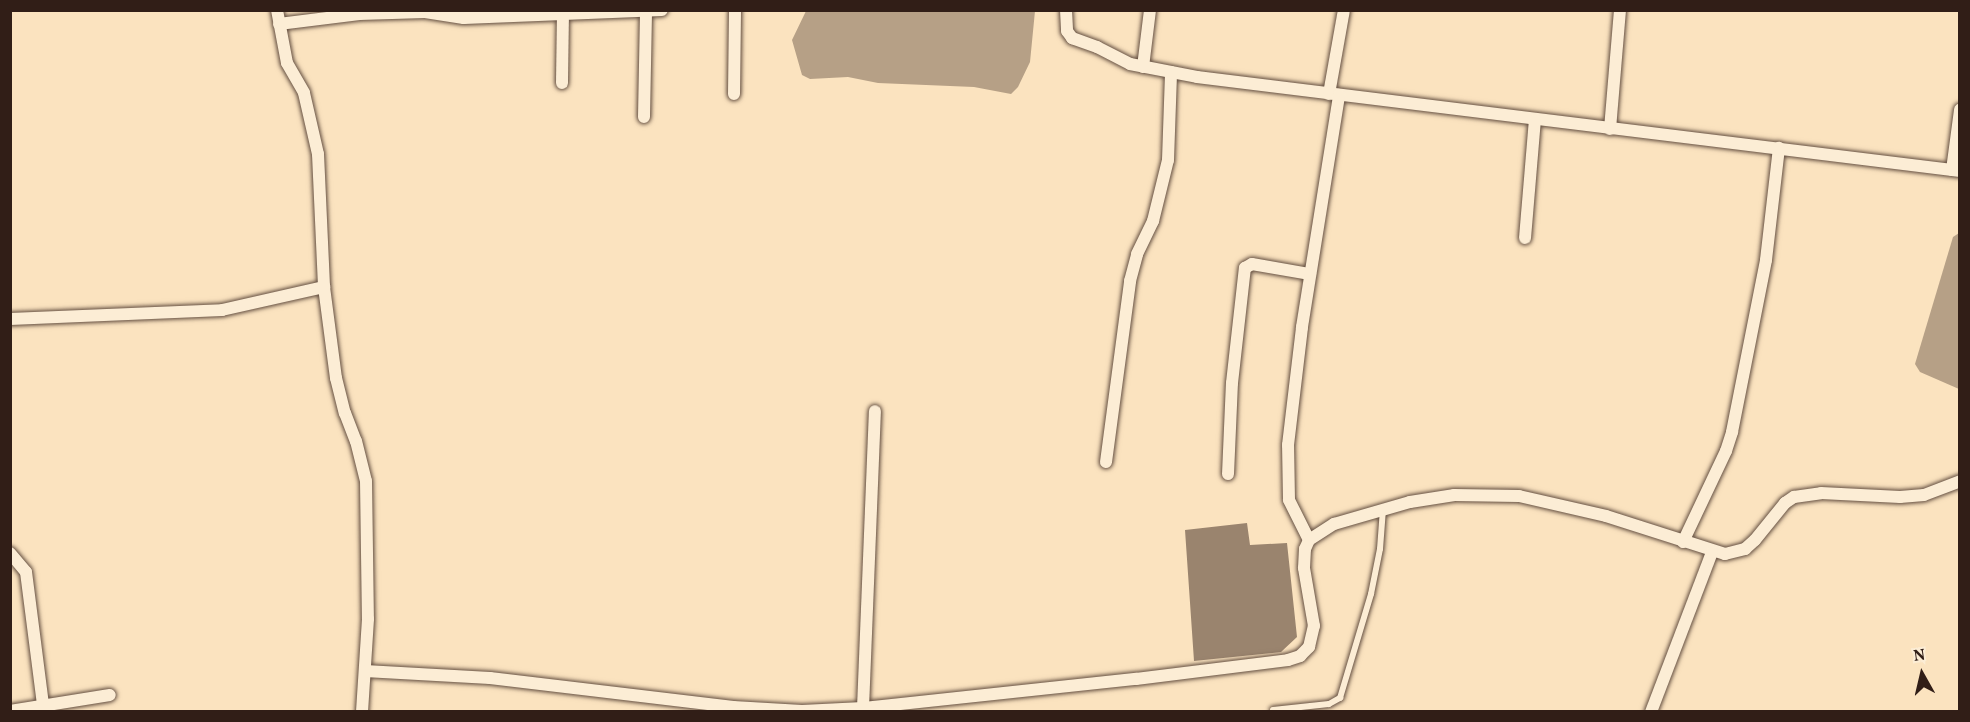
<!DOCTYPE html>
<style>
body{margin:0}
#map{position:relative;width:1970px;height:722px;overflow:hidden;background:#fbe3bf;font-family:Vollkorn,serif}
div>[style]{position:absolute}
.water>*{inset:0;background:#b6a086}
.building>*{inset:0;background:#9a846e}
.roads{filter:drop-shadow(0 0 2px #644f41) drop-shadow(0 0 2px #644f41)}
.service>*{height:6px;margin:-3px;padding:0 3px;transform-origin:3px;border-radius:3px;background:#fcedd5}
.minor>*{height:12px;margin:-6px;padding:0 6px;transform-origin:6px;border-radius:6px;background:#fcedd5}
span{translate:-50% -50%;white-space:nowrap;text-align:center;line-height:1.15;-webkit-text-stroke:4.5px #fcedd5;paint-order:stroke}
.frame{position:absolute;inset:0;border:12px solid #311e17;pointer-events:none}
.north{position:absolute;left:1892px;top:644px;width:60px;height:60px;-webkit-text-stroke:4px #fcedd5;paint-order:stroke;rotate:352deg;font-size:16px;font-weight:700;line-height:24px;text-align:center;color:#311e17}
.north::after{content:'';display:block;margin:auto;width:21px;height:27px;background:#311e17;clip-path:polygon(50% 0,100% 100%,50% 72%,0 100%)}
</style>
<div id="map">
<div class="water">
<i style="clip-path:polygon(806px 11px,1035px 11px,1030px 62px,1018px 87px,1011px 94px,974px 87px,878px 83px,848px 77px,810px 79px,802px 75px,792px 40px)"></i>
<i style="clip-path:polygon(1959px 233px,1959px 389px,1920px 372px,1915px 364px,1953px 237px)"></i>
</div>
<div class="building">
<i style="clip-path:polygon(1247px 523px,1250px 545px,1287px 543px,1297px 637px,1281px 652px,1194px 661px,1185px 530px)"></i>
</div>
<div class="roads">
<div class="service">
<i style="left:1273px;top:710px;width:56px;rotate:-6.1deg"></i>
<i style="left:1329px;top:704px;width:13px;rotate:-29deg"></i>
<i style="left:1340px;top:698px;width:109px;rotate:-73.4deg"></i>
<i style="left:1371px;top:594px;width:46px;rotate:-78.7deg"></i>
<i style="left:1380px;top:549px;width:40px;rotate:-85.7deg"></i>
</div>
<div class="minor">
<i style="left:277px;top:10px;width:54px;rotate:79.3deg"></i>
<i style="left:287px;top:63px;width:34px;rotate:60deg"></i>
<i style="left:304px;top:93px;width:63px;rotate:77.1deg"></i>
<i style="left:318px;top:154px;width:133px;rotate:87.4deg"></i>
<i style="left:324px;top:287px;width:92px;rotate:82.5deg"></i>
<i style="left:336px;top:378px;width:36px;rotate:76deg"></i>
<i style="left:345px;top:413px;width:30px;rotate:69deg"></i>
<i style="left:356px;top:441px;width:41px;rotate:76deg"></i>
<i style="left:366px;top:481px;width:138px;rotate:89.2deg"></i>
<i style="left:368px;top:619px;width:93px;rotate:93.7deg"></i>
<i style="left:1066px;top:10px;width:21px;rotate:87deg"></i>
<i style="left:1067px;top:31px;width:9px;rotate:54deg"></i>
<i style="left:1072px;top:38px;width:27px;rotate:20deg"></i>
<i style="left:1097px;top:47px;width:37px;rotate:27deg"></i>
<i style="left:1130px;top:64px;width:68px;rotate:11deg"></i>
<i style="left:1197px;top:77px;width:769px;rotate:7.02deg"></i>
<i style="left:279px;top:24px;width:81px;rotate:-7.1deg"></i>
<i style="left:359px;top:14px;width:66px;rotate:-1.7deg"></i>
<i style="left:425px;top:12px;width:39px;rotate:9deg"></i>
<i style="left:464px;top:18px;width:198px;rotate:-2.3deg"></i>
<i style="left:1143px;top:67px;width:57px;rotate:-83deg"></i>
<i style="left:562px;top:83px;width:69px;rotate:-89.2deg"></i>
<i style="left:734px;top:94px;width:84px;rotate:-89.3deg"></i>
<i style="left:1329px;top:94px;width:85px;rotate:-79.9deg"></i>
<i style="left:644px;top:117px;width:106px;rotate:-88.9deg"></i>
<i style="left:1610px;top:129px;width:119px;rotate:-85.2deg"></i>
<i style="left:1952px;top:170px;width:61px;rotate:-82.4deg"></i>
<i style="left:1525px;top:238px;width:118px;rotate:-85.2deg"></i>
<i style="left:10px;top:319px;width:212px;rotate:-2.4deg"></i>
<i style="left:222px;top:310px;width:105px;rotate:-12.7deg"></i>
<i style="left:1106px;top:462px;width:183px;rotate:-82.4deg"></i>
<i style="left:1130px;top:281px;width:28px;rotate:-75deg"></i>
<i style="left:1137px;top:254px;width:37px;rotate:-64deg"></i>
<i style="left:1153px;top:221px;width:63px;rotate:-76.2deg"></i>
<i style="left:1168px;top:160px;width:88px;rotate:-88deg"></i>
<i style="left:1228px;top:474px;width:91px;rotate:-87.5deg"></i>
<i style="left:1232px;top:383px;width:116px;rotate:-83.6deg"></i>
<i style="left:1245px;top:268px;width:8px;rotate:-30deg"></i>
<i style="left:1252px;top:264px;width:59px;rotate:9.8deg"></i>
<i style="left:1309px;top:540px;width:45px;rotate:-116.6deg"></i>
<i style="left:1289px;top:500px;width:55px;rotate:-91deg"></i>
<i style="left:1288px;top:445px;width:119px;rotate:-83.2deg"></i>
<i style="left:1302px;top:327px;width:235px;rotate:-80.9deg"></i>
<i style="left:1683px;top:542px;width:101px;rotate:-64.7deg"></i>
<i style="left:1726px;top:451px;width:20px;rotate:-72deg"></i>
<i style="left:1732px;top:432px;width:175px;rotate:-78.8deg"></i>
<i style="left:1766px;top:260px;width:113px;rotate:-83.4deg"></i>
<i style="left:10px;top:553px;width:25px;rotate:50deg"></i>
<i style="left:26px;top:572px;width:141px;rotate:82.7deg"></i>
<i style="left:365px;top:671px;width:125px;rotate:3.2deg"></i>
<i style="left:490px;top:678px;width:245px;rotate:6.8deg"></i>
<i style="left:733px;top:707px;width:69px;rotate:3.3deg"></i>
<i style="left:802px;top:711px;width:61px;rotate:-2.8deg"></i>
<i style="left:863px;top:708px;width:275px;rotate:-6.1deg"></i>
<i style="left:1136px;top:679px;width:153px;rotate:-7.1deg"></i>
<i style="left:1288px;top:660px;width:13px;rotate:-18deg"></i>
<i style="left:1300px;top:656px;width:13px;rotate:-45deg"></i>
<i style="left:1309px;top:647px;width:22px;rotate:-77deg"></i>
<i style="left:1314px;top:626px;width:59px;rotate:-99.8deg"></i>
<i style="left:1304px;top:568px;width:19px;rotate:-87deg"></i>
<i style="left:1305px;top:549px;width:10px;rotate:-66deg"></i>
<i style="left:1309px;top:540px;width:30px;rotate:-33deg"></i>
<i style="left:1334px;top:524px;width:79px;rotate:-16.1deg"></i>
<i style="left:1410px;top:502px;width:45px;rotate:-9deg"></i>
<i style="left:1454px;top:495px;width:65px;rotate:0.9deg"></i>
<i style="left:1519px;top:496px;width:89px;rotate:12.9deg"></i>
<i style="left:1606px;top:516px;width:125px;rotate:17.7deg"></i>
<i style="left:1725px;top:554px;width:21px;rotate:-14deg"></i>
<i style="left:1745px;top:549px;width:13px;rotate:-42deg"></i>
<i style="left:1755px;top:540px;width:48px;rotate:-51deg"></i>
<i style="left:1785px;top:503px;width:11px;rotate:-34deg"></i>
<i style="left:1794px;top:497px;width:27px;rotate:-8deg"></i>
<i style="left:1821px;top:493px;width:79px;rotate:2.9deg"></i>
<i style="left:1900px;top:497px;width:24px;rotate:-5deg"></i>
<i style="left:1924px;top:495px;width:39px;rotate:-21deg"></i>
<i style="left:863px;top:708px;width:297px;rotate:-87.7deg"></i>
<i style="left:10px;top:711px;width:101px;rotate:-9.1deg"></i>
<i style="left:1651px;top:712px;width:171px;rotate:-69.1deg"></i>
</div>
</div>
<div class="frame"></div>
<div class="north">N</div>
</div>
